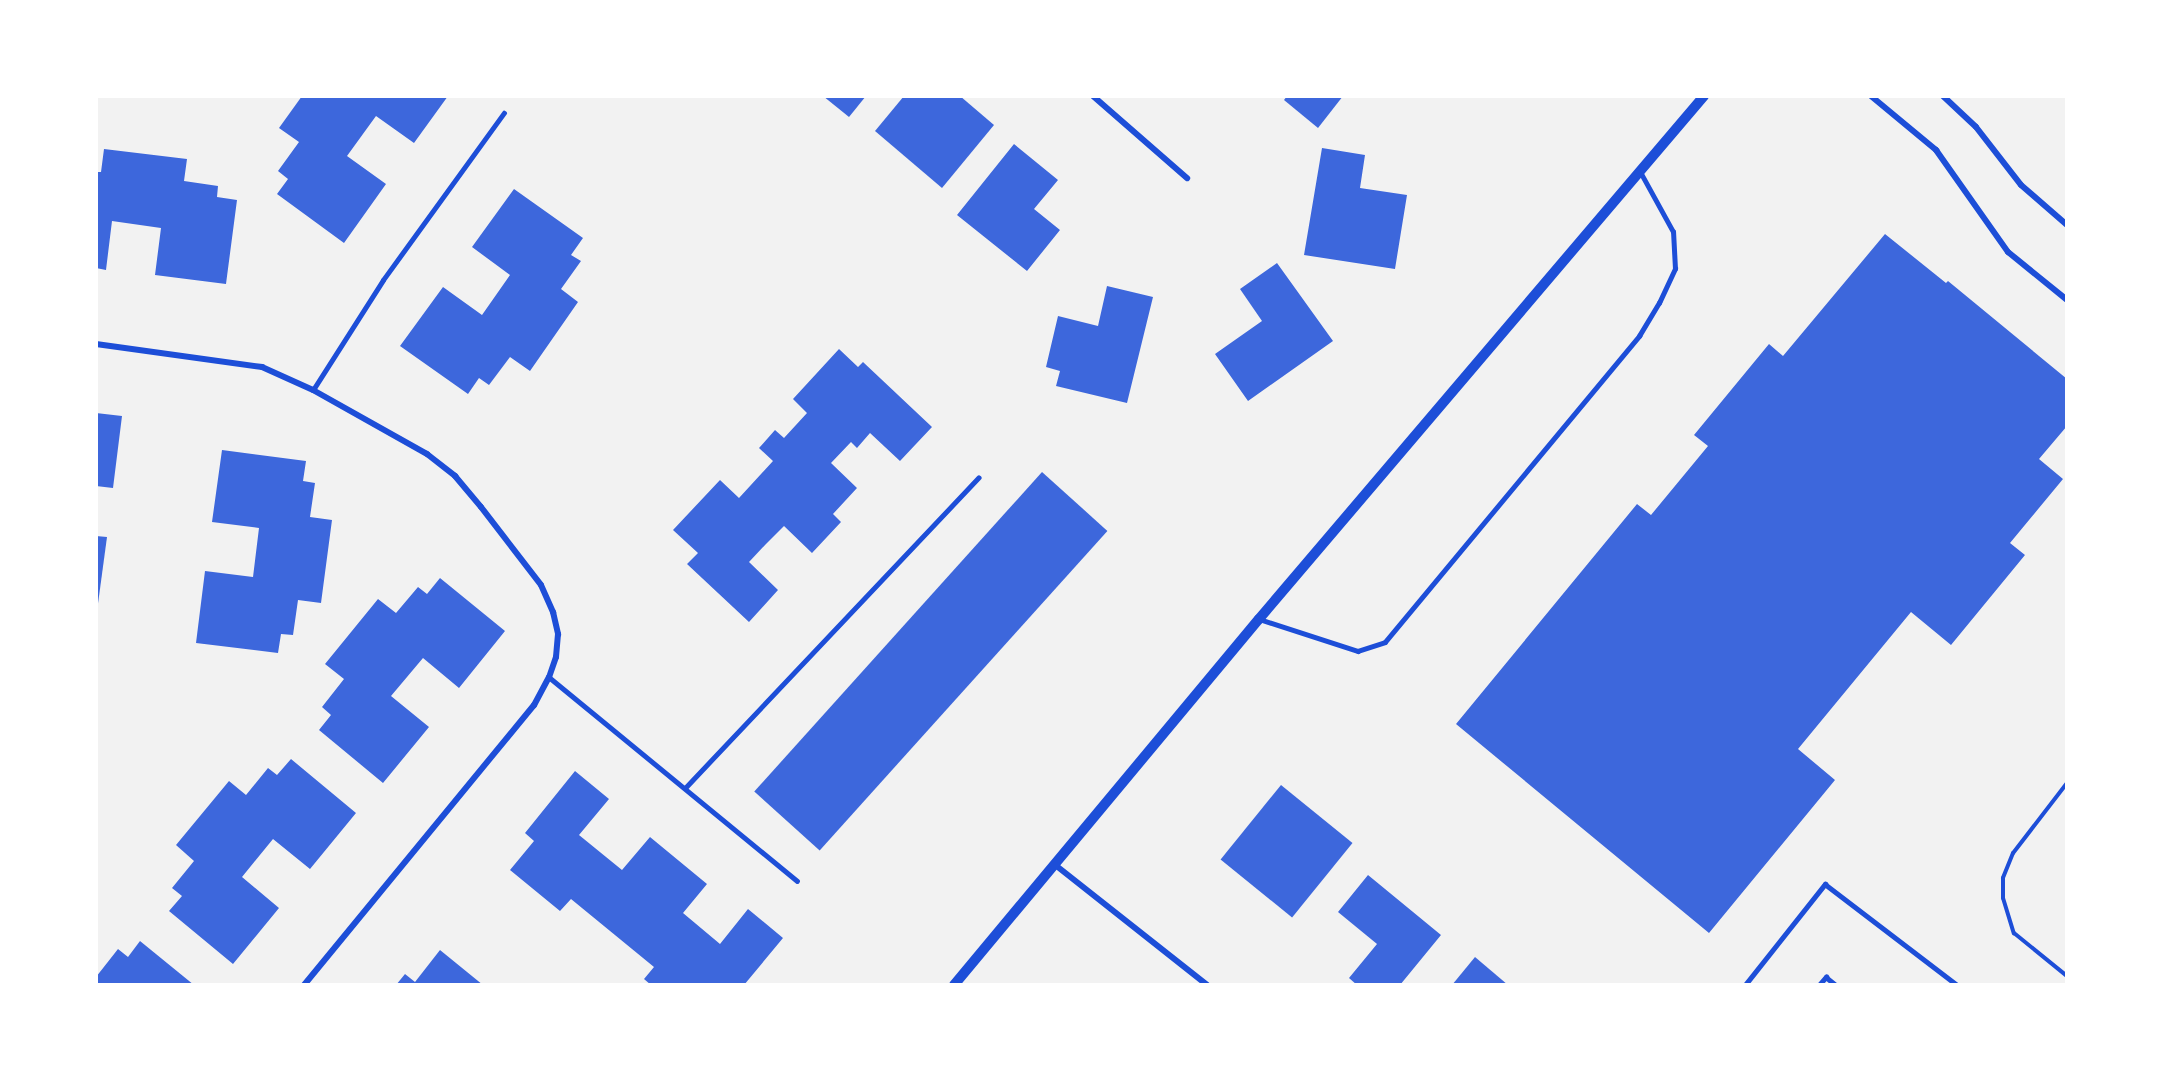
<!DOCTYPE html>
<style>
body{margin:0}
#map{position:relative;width:2163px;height:1081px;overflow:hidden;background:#f2f2f2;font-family:Arial,sans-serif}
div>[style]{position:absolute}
.building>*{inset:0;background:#3d67dc;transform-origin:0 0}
.path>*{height:4px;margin:-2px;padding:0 2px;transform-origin:2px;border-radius:2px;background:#1d4ed8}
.service>*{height:4.5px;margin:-2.25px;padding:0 2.25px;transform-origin:2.25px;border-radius:2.25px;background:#1d4ed8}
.minor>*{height:6px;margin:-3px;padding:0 3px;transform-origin:3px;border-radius:3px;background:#1d4ed8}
.tertiary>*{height:10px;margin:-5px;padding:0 5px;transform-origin:5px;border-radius:5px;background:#1d4ed8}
span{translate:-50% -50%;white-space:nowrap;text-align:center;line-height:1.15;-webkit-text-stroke:4.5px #fff;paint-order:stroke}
.frame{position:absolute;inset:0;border:98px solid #fff;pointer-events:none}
</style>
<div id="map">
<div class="building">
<i style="clip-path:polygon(302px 96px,448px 96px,414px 143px,376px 116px,347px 156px,386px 184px,344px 243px,277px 194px,288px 179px,278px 171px,299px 142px,279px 128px)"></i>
<i style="clip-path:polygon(823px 96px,866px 96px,849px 117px)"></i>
<i style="clip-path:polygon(904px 96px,960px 96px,994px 125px,942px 188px,875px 131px)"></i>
<i style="clip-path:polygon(1287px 96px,1343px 96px,1318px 128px,1284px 100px)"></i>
<i style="clip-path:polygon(1014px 144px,1058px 180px,1034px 209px,1060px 230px,1027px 271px,957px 215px)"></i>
<i style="clip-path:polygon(1322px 148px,1365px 155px,1360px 188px,1407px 195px,1395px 269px,1304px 255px)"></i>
<i style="clip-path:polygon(104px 149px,187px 159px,184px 181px,218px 186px,217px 197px,237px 200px,226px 284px,155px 275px,161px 228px,112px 221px,106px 270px,96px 268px,96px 172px,101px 172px)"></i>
<i style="clip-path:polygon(514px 189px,583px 238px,571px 255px,581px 261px,561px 289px,578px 302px,530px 371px,510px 357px,489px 385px,479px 378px,468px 394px,400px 346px,443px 287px,482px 315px,510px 275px,472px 247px)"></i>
<i style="clip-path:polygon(1885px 234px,1946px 283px,1948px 281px,2067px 379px,2067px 426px,2039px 459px,2063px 479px,2010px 543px,2025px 555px,1951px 645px,1911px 612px,1798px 749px,1835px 780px,1709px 933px,1456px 724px,1637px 504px,1651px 515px,1708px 446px,1694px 435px,1769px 344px,1783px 356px)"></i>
<i style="clip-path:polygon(1277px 263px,1333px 341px,1248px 401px,1215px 354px,1262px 321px,1240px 289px)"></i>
<i style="clip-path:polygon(1107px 286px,1153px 297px,1127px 403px,1056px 386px,1060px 371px,1046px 367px,1058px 316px,1098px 326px)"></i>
<i style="clip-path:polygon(839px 349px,858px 367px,863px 362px,932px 427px,900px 461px,870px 433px,857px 448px,851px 442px,831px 463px,857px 488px,833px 514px,841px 522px,812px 553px,784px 526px,766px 544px,749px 562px,778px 590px,749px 622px,687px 564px,698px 553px,673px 530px,720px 480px,739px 498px,773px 461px,759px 448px,775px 430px,784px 438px,807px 413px,793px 399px)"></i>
<i style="clip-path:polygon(96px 413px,122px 416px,113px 488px,96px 486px)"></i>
<i style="clip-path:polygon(222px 450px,306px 461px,303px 481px,315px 483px,310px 517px,332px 520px,321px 603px,298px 600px,293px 635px,281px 634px,278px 653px,196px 643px,205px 571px,253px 577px,259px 528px,212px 522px)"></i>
<i style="left:1042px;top:472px;width:88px;height:430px;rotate:42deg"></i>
<i style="clip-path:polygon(96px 536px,107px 537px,97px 611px,96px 611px)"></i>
<i style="clip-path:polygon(440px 578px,505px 631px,459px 688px,423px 658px,391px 696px,429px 727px,383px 783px,319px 730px,331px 715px,322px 707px,344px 679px,325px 664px,378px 599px,396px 613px,418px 587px,427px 594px)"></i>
<i style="clip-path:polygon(291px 759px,356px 813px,310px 869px,273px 839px,242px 877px,279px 908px,233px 964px,169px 911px,182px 896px,172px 888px,194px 861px,176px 845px,229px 781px,246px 795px,268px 768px,277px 775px)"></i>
<i style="clip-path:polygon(575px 771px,609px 799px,579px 835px,622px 870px,650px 837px,707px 884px,683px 913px,720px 944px,748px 909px,783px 938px,744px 985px,651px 985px,644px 979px,654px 967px,571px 899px,560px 911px,510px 870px,534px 841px,525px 833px)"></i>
<i style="left:1281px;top:785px;width:92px;height:96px;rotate:39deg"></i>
<i style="clip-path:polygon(1368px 875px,1441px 935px,1400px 985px,1357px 985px,1349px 978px,1377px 944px,1338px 912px)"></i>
<i style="clip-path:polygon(140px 941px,194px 985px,96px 985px,96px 977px,118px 949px,128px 957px)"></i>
<i style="clip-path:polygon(440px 950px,483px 985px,396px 985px,405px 974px,415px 982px)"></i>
<i style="clip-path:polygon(1475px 957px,1508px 985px,1452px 985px)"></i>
</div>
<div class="path">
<i style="left:2067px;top:783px;width:88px;rotate:127.6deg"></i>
<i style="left:2013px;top:853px;width:27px;rotate:112deg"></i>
<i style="left:2003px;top:878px;width:20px;rotate:90deg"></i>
<i style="left:2003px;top:898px;width:37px;rotate:73deg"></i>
<i style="left:2014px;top:933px;width:68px;rotate:39.1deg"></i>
</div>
<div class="service">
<i style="left:313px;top:390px;width:130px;rotate:-57.5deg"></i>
<i style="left:383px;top:280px;width:206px;rotate:-54.1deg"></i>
<i style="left:1259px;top:619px;width:104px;rotate:17.9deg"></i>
<i style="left:1358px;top:651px;width:28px;rotate:-18deg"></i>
<i style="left:1385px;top:642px;width:398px;rotate:-50.3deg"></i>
<i style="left:1639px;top:336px;width:39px;rotate:-59deg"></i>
<i style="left:1659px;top:303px;width:38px;rotate:-65deg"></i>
<i style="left:1675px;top:269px;width:37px;rotate:-93deg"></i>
<i style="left:1673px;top:232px;width:68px;rotate:-118.8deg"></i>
<i style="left:549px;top:677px;width:321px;rotate:39.4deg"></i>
<i style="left:685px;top:788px;width:427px;rotate:-46.6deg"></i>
<i style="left:1745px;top:985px;width:129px;rotate:-51.6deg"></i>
<i style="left:1825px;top:884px;width:166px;rotate:37.4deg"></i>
<i style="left:1819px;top:985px;width:11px;rotate:-49deg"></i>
<i style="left:1826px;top:977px;width:13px;rotate:39deg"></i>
</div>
<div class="minor">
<i style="left:1093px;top:96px;width:125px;rotate:41.1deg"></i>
<i style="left:1871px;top:96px;width:85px;rotate:39.7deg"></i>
<i style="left:1936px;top:150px;width:125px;rotate:54.8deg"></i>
<i style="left:2008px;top:252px;width:76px;rotate:39.1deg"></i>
<i style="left:1943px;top:96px;width:45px;rotate:43.2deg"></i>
<i style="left:1976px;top:127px;width:73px;rotate:52.2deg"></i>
<i style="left:2021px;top:185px;width:61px;rotate:41deg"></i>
<i style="left:96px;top:344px;width:168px;rotate:7.9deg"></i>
<i style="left:262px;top:367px;width:56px;rotate:24.3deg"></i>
<i style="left:313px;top:390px;width:131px;rotate:29.3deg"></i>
<i style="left:427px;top:454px;width:36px;rotate:38deg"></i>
<i style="left:455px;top:476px;width:40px;rotate:50deg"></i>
<i style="left:481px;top:507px;width:98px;rotate:52.4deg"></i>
<i style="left:541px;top:585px;width:30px;rotate:66deg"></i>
<i style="left:553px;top:612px;width:23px;rotate:77deg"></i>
<i style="left:558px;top:634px;width:23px;rotate:95deg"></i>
<i style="left:556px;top:657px;width:21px;rotate:109deg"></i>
<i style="left:549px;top:677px;width:32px;rotate:118deg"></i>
<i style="left:534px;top:705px;width:362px;rotate:129.4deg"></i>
<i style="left:1054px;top:864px;width:195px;rotate:38.3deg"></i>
</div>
<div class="tertiary">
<i style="left:954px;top:985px;width:476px;rotate:-50.2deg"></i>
<i style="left:1259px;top:619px;width:687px;rotate:-49.61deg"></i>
</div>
<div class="frame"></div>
</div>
